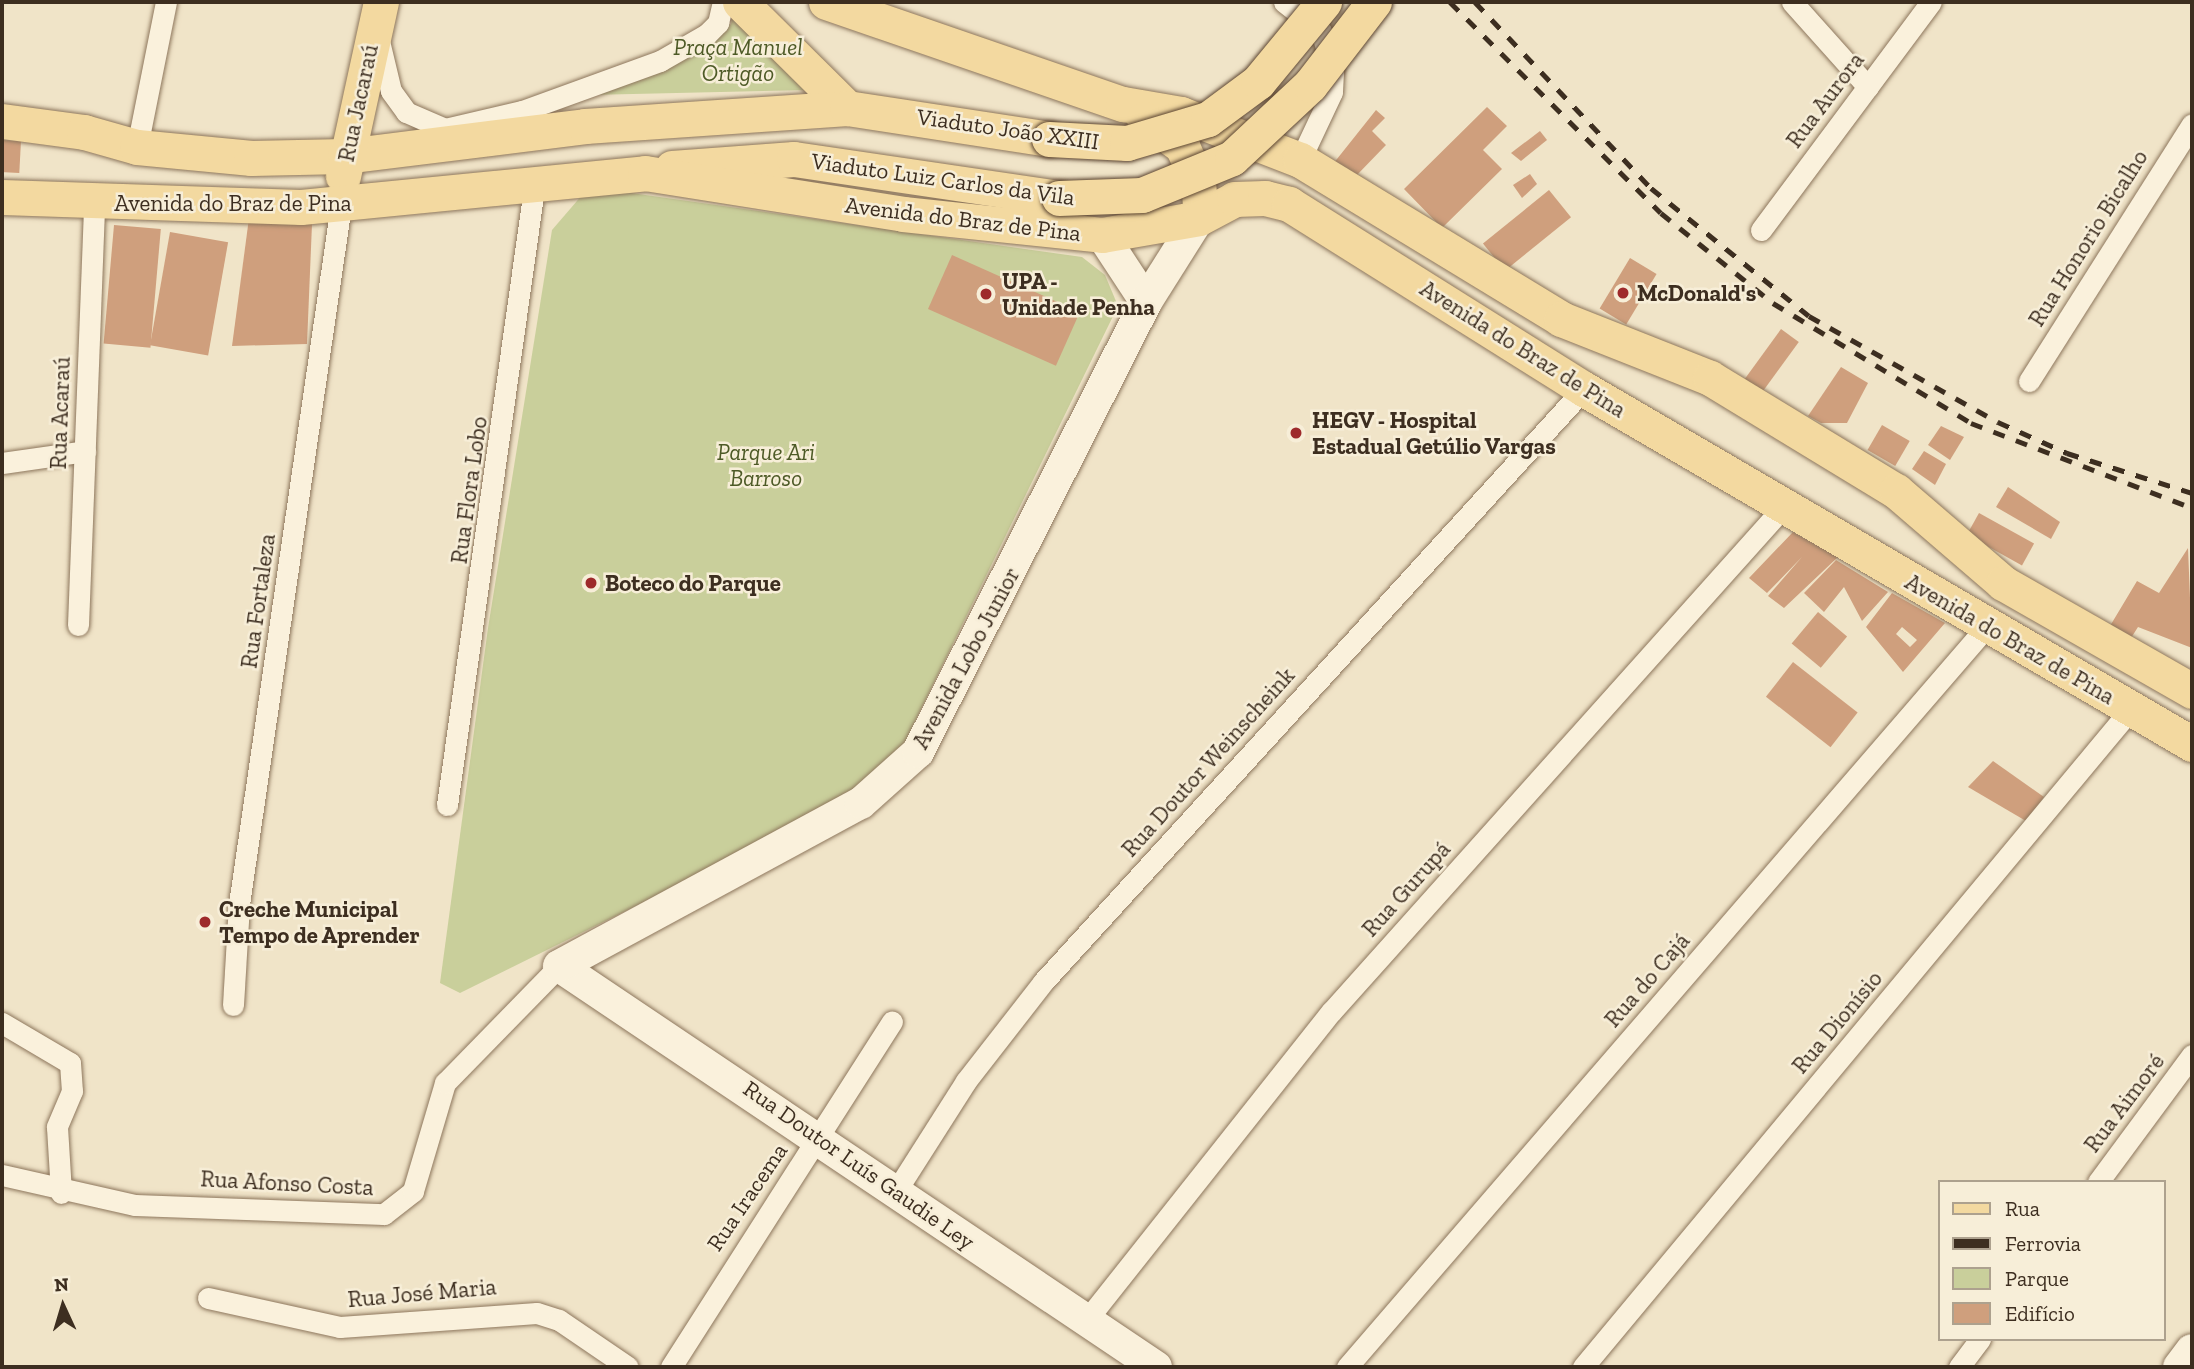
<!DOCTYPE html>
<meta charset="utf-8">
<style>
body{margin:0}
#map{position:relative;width:2194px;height:1369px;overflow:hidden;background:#f0e4c8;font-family:"Zilla Slab",serif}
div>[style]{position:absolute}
.green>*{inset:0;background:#c9cf9b}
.building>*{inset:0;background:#cf9f7d;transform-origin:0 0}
.roads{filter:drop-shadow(0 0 2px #8d765c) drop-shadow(0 0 2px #8d765c)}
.street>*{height:21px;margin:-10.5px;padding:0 10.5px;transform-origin:10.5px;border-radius:10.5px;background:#faf1dc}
.secondary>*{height:32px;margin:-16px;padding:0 16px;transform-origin:16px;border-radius:16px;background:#faf1dc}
.primary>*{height:35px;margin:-17.5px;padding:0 17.5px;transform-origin:17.5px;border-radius:17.5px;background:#f3d9a0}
.rail>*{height:5px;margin-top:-2.5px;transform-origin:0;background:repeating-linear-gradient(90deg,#3d2e20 0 12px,transparent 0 24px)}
.bridges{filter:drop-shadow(0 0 2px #5b4430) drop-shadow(0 0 2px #5b4430)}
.primary-bridge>*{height:35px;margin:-17.5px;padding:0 17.5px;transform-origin:17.5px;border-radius:17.5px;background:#f3d9a0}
.dots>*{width:19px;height:19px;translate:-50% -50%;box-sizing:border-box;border:4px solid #f7eed8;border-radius:50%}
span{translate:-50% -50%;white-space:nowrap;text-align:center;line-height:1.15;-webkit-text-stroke:5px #f7eed8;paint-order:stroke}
.park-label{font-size:23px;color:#4d5a26;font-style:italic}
.street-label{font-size:23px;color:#3d2e20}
.poi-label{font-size:23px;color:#3d2e20;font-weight:700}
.left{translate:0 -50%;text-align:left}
.frame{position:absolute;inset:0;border:4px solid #3d2e20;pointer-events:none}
.legend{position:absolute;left:1938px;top:1180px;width:228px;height:161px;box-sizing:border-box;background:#f7eed8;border:2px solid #ada18e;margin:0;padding:9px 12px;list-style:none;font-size:21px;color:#3d2e20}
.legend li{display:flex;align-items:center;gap:14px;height:35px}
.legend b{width:35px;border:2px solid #ada18e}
.north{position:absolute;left:28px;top:1271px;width:70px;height:70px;-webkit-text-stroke:5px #f7eed8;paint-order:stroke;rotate:356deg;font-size:19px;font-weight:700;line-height:28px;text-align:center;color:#3d2e20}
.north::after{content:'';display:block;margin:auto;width:24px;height:32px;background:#3d2e20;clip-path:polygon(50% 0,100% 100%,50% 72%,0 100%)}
</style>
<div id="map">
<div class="green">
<i style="clip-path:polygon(736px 4px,810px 90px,589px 95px,720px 34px,731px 24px)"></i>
<i style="clip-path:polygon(589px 187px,1082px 257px,1105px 275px,1118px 306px,899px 754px,836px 807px,460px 993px,440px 983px,488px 628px,552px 230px)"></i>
</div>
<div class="building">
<i style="clip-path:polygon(1487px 107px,1507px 126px,1483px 150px,1502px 169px,1442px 228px,1404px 189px)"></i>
<i style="clip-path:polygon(1376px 110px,1385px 118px,1372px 131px,1386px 145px,1355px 177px,1333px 164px)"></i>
<i style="clip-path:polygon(1540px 131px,1547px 140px,1521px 161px,1511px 153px)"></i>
<i style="left:2px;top:140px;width:19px;height:32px;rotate:3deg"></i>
<i style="clip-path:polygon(1530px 174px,1537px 184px,1522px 198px,1513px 185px)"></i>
<i style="left:1549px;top:190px;width:35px;height:85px;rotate:51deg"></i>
<i style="clip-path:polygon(249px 218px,312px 224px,307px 344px,232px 346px)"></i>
<i style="left:114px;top:225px;width:47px;height:119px;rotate:5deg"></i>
<i style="left:170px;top:232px;width:59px;height:115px;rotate:10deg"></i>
<i style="left:952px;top:255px;width:140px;height:59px;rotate:24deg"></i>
<i style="left:1630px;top:258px;width:31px;height:59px;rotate:31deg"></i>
<i style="left:1781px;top:329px;width:22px;height:62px;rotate:36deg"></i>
<i style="clip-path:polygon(1841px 367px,1868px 383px,1847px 423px,1821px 423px,1808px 416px)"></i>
<i style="left:1882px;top:425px;width:32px;height:29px;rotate:30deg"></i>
<i style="clip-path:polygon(1941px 426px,1964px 437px,1950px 460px,1928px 445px)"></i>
<i style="clip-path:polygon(1924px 451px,1946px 464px,1935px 485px,1912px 469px)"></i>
<i style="clip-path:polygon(2008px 487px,2060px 522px,2051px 539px,1996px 507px)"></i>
<i style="left:1979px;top:513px;width:63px;height:25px;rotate:29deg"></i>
<i style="clip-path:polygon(1793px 532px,1838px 557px,1784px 608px,1768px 596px,1802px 557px,1767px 593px,1749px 578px)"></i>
<i style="clip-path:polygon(2188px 548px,2192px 648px,2138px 627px,2131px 638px,2110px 626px,2137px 581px,2159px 593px)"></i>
<i style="clip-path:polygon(1836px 560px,1888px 592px,1862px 621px,1844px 587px,1824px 612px,1804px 593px)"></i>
<i style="clip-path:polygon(evenodd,1892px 593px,1945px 623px,1903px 672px,1866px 627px,1892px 593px,1902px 627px,1917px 640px,1910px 647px,1896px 634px,1902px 627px)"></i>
<i style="left:1818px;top:612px;width:38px;height:41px;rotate:40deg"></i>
<i style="left:1793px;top:662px;width:82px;height:44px;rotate:38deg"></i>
<i style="clip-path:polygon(1993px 761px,2044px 797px,2026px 821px,1968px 787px)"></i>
</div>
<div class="roads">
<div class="street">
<i style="left:1284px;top:2px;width:47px;rotate:38.1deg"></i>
<i style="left:1321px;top:31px;width:43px;rotate:73.7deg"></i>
<i style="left:1333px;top:72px;width:20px;rotate:93deg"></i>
<i style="left:1332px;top:92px;width:75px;rotate:115.2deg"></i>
<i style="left:1792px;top:2px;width:114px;rotate:48.2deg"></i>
<i style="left:379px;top:41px;width:51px;rotate:76.5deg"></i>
<i style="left:391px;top:91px;width:26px;rotate:54deg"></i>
<i style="left:406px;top:112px;width:43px;rotate:23.6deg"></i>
<i style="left:445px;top:129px;width:79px;rotate:-13.2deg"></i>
<i style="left:522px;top:111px;width:147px;rotate:-19.9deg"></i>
<i style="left:660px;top:61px;width:54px;rotate:-29.9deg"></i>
<i style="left:707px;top:34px;width:16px;rotate:-45deg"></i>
<i style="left:718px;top:23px;width:22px;rotate:-77deg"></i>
<i style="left:137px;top:147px;width:148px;rotate:-78.7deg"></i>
<i style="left:1761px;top:230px;width:284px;rotate:-53.3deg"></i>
<i style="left:2029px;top:381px;width:304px;rotate:-57.6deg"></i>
<i style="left:2px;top:463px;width:84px;rotate:-8.2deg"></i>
<i style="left:78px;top:625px;width:423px;rotate:-87.8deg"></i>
<i style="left:447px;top:805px;width:630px;rotate:-81.97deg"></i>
<i style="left:233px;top:1005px;width:101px;rotate:-86.6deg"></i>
<i style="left:239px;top:904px;width:706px;rotate:-81.7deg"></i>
<i style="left:2px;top:1023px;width:79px;rotate:30.5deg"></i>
<i style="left:70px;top:1063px;width:28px;rotate:86deg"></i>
<i style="left:72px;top:1091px;width:39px;rotate:113deg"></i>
<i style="left:57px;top:1127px;width:66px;rotate:86.5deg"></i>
<i style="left:2px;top:1175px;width:136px;rotate:12.7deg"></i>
<i style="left:135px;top:1205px;width:249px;rotate:2.1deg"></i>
<i style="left:384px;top:1214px;width:37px;rotate:-38deg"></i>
<i style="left:413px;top:1191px;width:113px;rotate:-73.5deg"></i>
<i style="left:445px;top:1083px;width:163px;rotate:-45.7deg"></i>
<i style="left:2098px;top:1182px;width:158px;rotate:-53.5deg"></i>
<i style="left:896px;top:1191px;width:130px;rotate:-57.5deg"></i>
<i style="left:966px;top:1081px;width:125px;rotate:-52.1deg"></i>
<i style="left:1043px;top:982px;width:803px;rotate:-47.63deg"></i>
<i style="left:208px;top:1298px;width:135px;rotate:12.4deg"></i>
<i style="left:340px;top:1327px;width:197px;rotate:-4.1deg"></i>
<i style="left:537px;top:1313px;width:23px;rotate:18deg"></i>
<i style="left:559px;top:1320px;width:83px;rotate:34.3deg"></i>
<i style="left:1085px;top:1322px;width:396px;rotate:-51.6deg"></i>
<i style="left:1331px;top:1012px;width:679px;rotate:-48.16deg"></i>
<i style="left:671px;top:1367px;width:410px;rotate:-57.4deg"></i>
<i style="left:1347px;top:1367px;width:979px;rotate:-49.18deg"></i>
<i style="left:1583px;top:1367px;width:855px;rotate:-50.22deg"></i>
<i style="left:1959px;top:1367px;width:35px;rotate:-53deg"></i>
</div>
<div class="secondary">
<i style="left:1102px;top:235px;width:80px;rotate:56.7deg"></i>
<i style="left:1156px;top:1367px;width:719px;rotate:-146.11deg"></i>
<i style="left:559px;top:966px;width:343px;rotate:-28.4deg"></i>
<i style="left:861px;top:803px;width:76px;rotate:-41.8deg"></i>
<i style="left:918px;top:752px;width:504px;rotate:-63.13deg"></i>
<i style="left:1146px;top:302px;width:99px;rotate:-57.8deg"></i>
<i style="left:2179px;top:1367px;width:21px;rotate:-53deg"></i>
</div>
<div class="primary">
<i style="left:740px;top:2px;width:151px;rotate:44.7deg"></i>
<i style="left:826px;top:2px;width:314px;rotate:19deg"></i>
<i style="left:1123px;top:104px;width:59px;rotate:9.8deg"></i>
<i style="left:1181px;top:114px;width:128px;rotate:21.1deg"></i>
<i style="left:1300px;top:160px;width:306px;rotate:31.3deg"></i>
<i style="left:1561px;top:319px;width:160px;rotate:21.6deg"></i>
<i style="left:1710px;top:378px;width:218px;rotate:31.3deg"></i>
<i style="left:1896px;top:491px;width:141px;rotate:40.7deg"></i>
<i style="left:2003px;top:583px;width:218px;rotate:29.7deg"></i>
<i style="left:1144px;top:119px;width:47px;rotate:35.4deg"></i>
<i style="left:1182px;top:146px;width:39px;rotate:66deg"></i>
<i style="left:1198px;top:182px;width:22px;rotate:85deg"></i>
<i style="left:2px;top:121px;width:83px;rotate:7.6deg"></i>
<i style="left:84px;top:132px;width:55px;rotate:15.8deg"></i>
<i style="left:137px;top:147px;width:115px;rotate:5.5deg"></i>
<i style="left:251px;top:158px;width:94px;rotate:-1.2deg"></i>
<i style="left:345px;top:156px;width:242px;rotate:-7.1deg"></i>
<i style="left:585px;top:126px;width:263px;rotate:-3.9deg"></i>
<i style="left:847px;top:108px;width:204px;rotate:8.7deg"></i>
<i style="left:672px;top:168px;width:122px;rotate:-4.2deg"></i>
<i style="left:794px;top:159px;width:268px;rotate:8.4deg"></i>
<i style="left:343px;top:176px;width:178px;rotate:-77.7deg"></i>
<i style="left:2px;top:197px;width:299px;rotate:1.9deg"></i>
<i style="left:301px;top:207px;width:346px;rotate:-5.6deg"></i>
<i style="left:645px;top:173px;width:261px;rotate:9deg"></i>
<i style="left:903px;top:214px;width:200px;rotate:6deg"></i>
<i style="left:1102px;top:235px;width:98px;rotate:-9.9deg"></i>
<i style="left:1199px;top:218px;width:40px;rotate:-28deg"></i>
<i style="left:1234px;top:199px;width:31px;rotate:-2deg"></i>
<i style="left:1265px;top:198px;width:25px;rotate:14deg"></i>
<i style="left:1289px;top:204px;width:348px;rotate:32.1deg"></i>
<i style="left:1584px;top:389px;width:704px;rotate:30.28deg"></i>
</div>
</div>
<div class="rail">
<i style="left:1450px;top:2px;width:298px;rotate:45deg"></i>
<i style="left:1661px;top:213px;width:144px;rotate:38.8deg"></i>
<i style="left:1773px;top:303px;width:232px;rotate:31.2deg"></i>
<i style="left:1971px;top:423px;width:237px;rotate:21deg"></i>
<i style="left:1475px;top:2px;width:256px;rotate:46.6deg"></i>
<i style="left:1651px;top:188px;width:203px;rotate:39deg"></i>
<i style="left:1809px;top:316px;width:217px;rotate:29.3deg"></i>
<i style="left:1998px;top:422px;width:76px;rotate:24.2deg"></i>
<i style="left:2067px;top:453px;width:131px;rotate:17.7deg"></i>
</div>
<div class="bridges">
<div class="primary-bridge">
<i style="left:1049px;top:139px;width:78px;rotate:2.9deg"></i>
<i style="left:1127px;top:143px;width:84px;rotate:-16.5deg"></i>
<i style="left:1208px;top:119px;width:62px;rotate:-36.5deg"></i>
<i style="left:1258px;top:82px;width:104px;rotate:-50.5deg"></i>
<i style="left:1059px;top:198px;width:83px;rotate:-2.1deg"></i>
<i style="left:1142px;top:195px;width:97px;rotate:-22.3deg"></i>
<i style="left:1232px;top:158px;width:107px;rotate:-43.1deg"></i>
<i style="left:1310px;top:85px;width:105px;rotate:-52.4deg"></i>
</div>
</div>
<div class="dots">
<i style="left:1623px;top:293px;background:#9e2a2b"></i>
<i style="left:986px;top:294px;background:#9e2a2b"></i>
<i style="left:1296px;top:433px;background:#9e2a2b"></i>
<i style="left:591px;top:583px;background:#9e2a2b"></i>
<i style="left:205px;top:922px;background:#9e2a2b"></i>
</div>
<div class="park-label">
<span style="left:738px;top:60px">Praça Manuel<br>Ortigão</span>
<span style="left:766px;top:465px">Parque Ari<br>Barroso</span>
</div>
<div class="street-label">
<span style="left:1825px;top:100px;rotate:-53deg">Rua Aurora</span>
<span style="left:358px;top:103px;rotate:-78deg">Rua Jacaraú</span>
<span style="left:1008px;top:129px;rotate:8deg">Viaduto João XXIII</span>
<span style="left:943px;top:179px;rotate:8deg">Viaduto Luiz Carlos da Vila</span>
<span style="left:233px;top:203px">Avenida do Braz de Pina</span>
<span style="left:963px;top:219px;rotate:7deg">Avenida do Braz de Pina</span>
<span style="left:2088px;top:238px;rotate:-58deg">Rua Honorio Bicalho</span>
<span style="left:1523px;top:349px;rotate:32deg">Avenida do Braz de Pina</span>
<span style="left:60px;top:413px;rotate:-88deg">Rua Acaraú</span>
<span style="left:469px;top:490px;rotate:-82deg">Rua Flora Lobo</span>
<span style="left:258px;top:601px;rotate:-82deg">Rua Fortaleza</span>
<span style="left:2010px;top:639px;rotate:30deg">Avenida do Braz de Pina</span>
<span style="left:966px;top:658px;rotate:-62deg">Avenida Lobo Junior</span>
<span style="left:1208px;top:762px;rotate:-48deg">Rua Doutor Weinscheink</span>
<span style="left:1406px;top:889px;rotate:-48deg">Rua Gurupá</span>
<span style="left:1647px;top:980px;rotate:-49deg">Rua do Cajá</span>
<span style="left:1837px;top:1022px;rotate:-50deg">Rua Dionísio</span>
<span style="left:2124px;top:1103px;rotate:-53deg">Rua Aimoré</span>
<span style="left:859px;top:1165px;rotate:35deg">Rua Doutor Luís Gaudie Ley</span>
<span style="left:287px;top:1183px;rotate:3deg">Rua Afonso Costa</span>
<span style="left:747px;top:1197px;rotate:-56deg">Rua Iracema</span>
<span style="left:422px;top:1293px;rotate:-5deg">Rua José Maria</span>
</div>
<div class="poi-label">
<span class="left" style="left:1002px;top:294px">UPA -<br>Unidade Penha</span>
<span class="left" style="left:1637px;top:293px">McDonald's</span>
<span class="left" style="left:1312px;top:433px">HEGV - Hospital<br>Estadual Getúlio Vargas</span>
<span class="left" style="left:605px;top:583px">Boteco do Parque</span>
<span class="left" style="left:219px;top:922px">Creche Municipal<br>Tempo de Aprender</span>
</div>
<div class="frame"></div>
<ul class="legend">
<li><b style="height:9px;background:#f3d9a0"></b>Rua</li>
<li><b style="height:9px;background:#3d2e20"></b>Ferrovia</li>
<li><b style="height:19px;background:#c9cf9b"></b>Parque</li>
<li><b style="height:19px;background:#cf9f7d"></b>Edifício</li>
</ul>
<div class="north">N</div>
</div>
